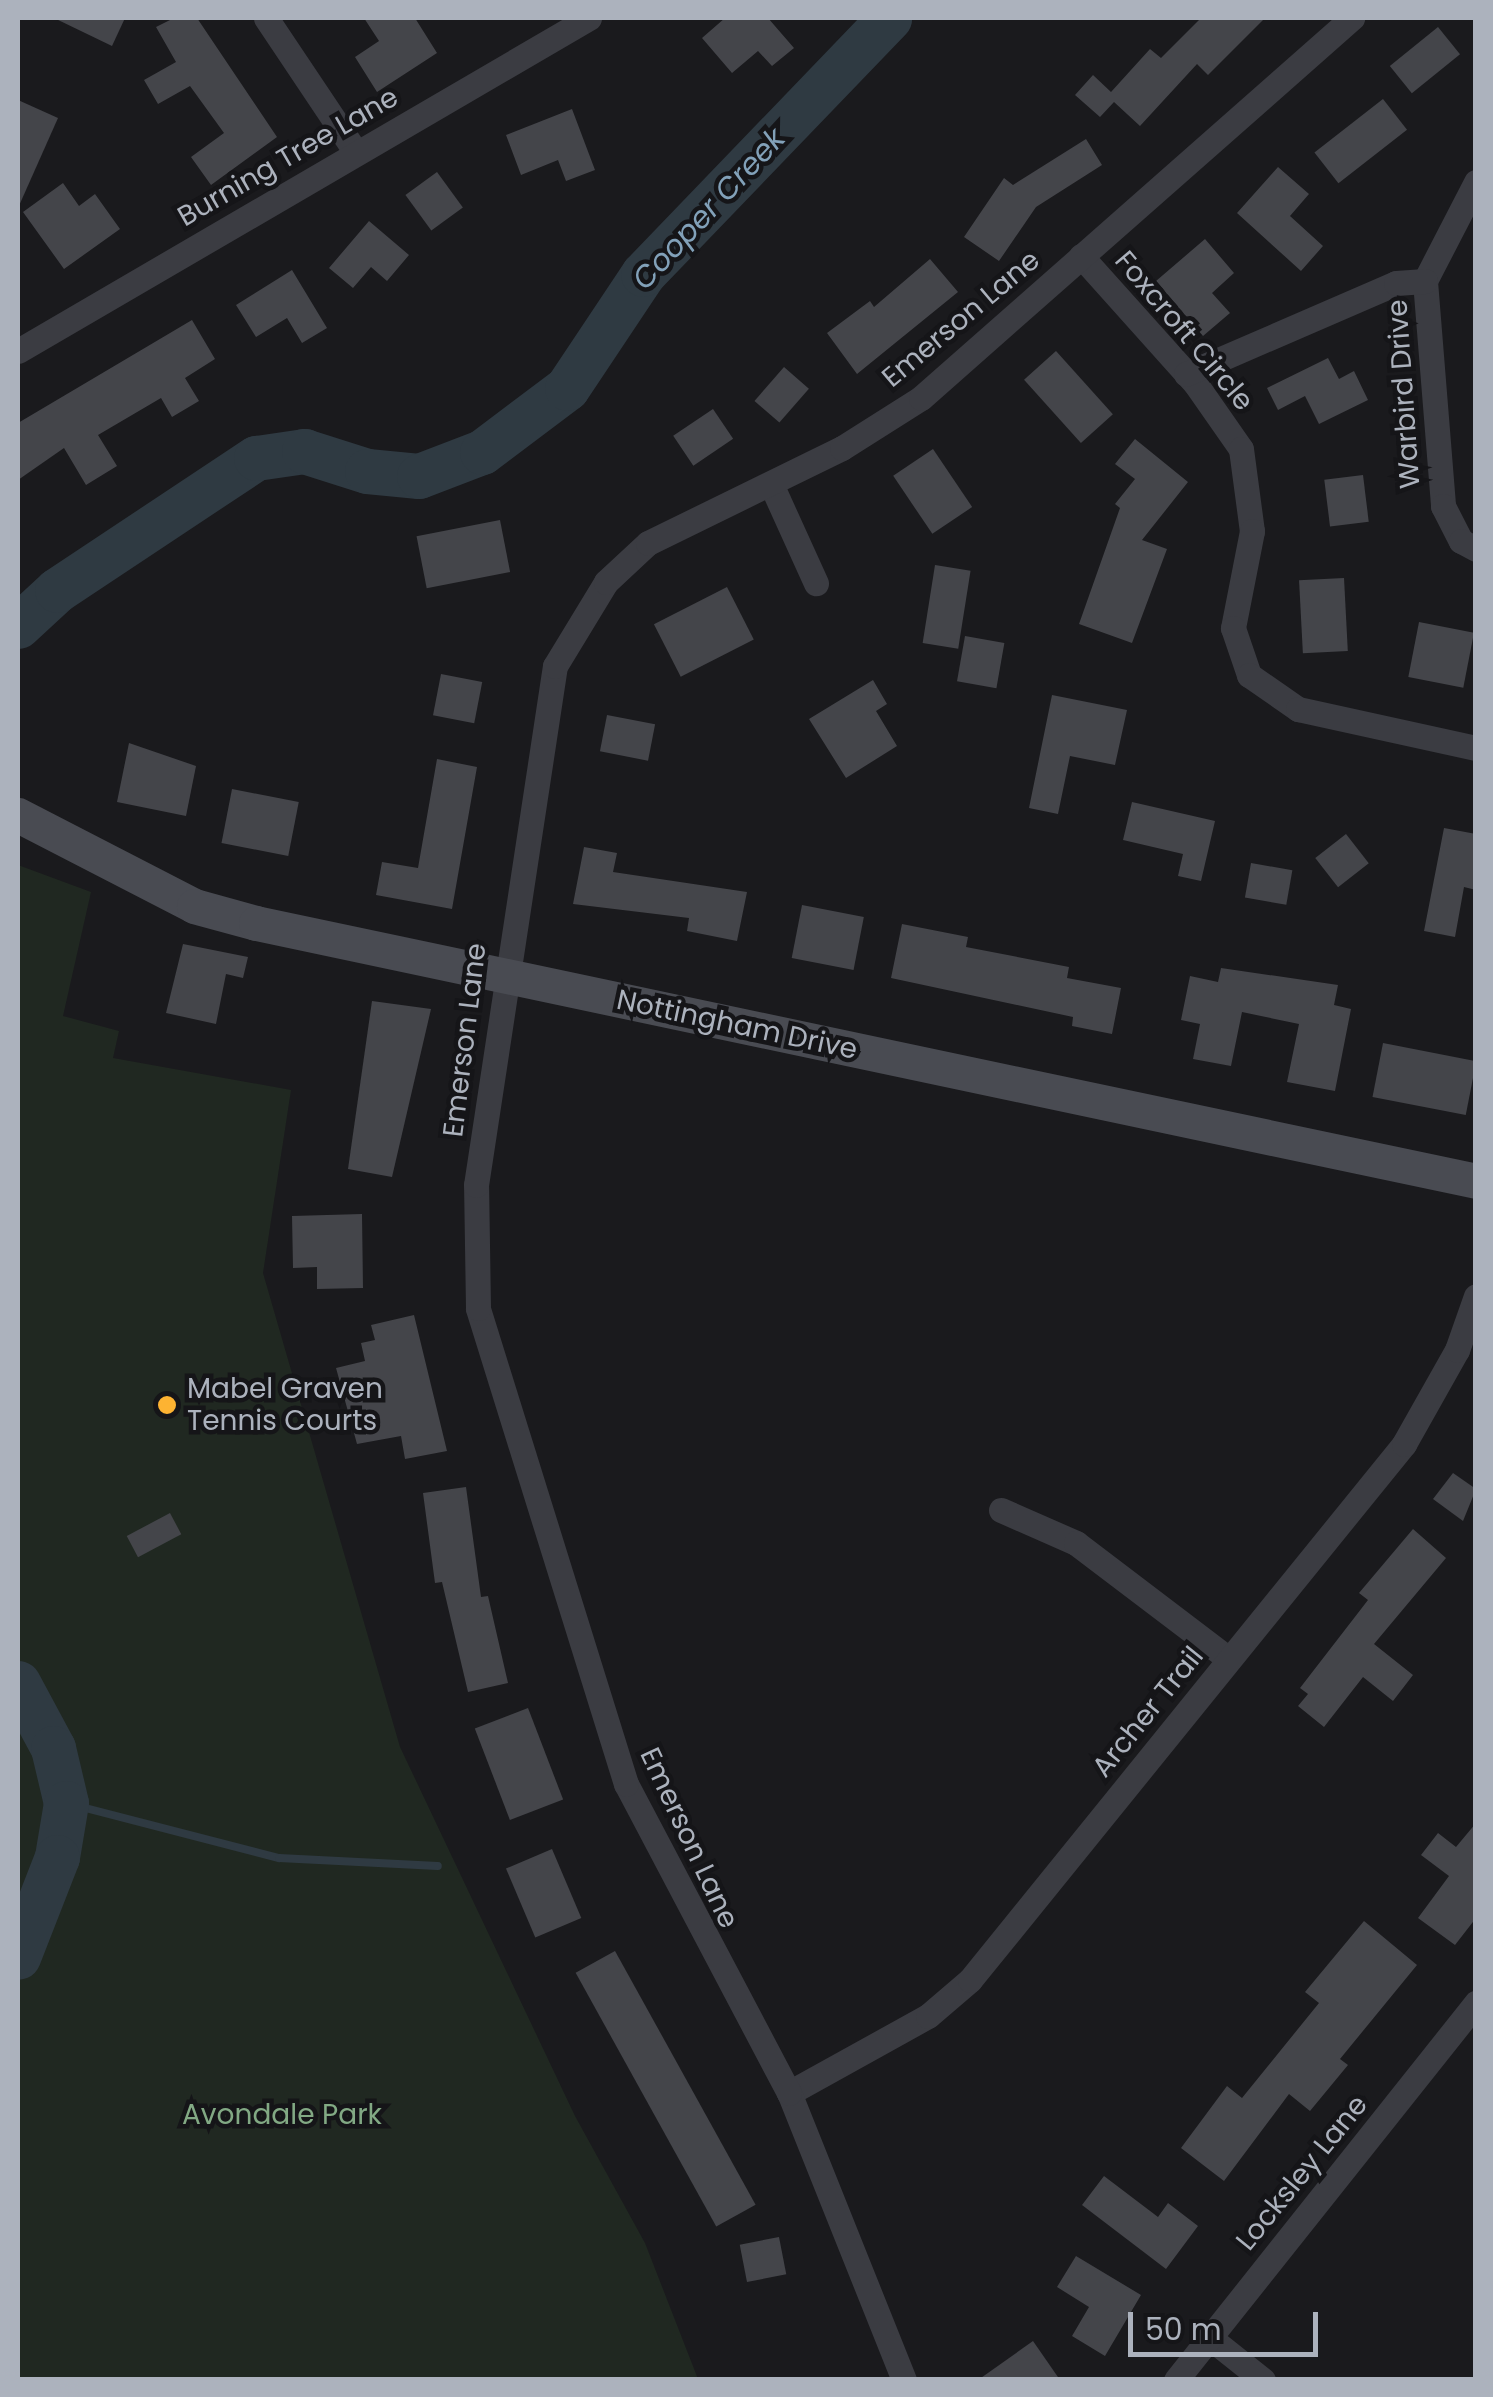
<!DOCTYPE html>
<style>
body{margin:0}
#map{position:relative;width:1493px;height:2397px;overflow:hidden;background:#1a1a1d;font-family:Poppins,sans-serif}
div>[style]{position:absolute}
.green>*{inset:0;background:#202821}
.stream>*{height:8px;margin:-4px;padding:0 4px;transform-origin:4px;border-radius:4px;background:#2f3a42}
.river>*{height:45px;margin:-22.5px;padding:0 22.5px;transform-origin:22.5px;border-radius:22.5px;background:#2f3a42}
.building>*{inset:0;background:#44454a;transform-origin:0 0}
.street>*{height:25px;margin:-12.5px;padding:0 12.5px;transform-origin:12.5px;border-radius:12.5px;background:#3b3c42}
.secondary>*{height:35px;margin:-17.5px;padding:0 17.5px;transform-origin:17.5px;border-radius:17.5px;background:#494b52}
.dots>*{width:28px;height:28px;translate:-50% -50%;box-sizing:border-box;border:5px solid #151518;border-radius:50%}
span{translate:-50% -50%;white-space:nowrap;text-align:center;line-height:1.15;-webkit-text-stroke:9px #151518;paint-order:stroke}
.street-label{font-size:28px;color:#acb2bd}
.poi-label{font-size:28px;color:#acb2bd}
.left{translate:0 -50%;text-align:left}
.park-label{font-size:28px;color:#82a984}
.water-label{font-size:30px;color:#82a1b9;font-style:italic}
.frame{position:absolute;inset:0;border:20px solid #acb2bd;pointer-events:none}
.scale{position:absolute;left:1128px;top:2312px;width:190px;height:45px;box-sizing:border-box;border:5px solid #acb2bd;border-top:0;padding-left:12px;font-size:30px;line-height:35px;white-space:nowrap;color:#acb2bd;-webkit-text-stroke:8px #151518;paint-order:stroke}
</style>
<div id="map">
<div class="green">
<i style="clip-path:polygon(18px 865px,91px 892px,63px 1016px,119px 1031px,113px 1058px,291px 1090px,263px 1273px,400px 1747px,575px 2116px,645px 2243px,698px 2379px,18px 2379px)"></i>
</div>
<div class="stream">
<i style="left:66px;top:1803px;width:220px;rotate:14.5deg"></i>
<i style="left:279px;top:1858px;width:159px;rotate:2.9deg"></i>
</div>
<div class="river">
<i style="left:18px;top:626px;width:53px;rotate:-42.7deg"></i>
<i style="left:57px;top:590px;width:239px;rotate:-33.6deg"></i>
<i style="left:256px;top:458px;width:49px;rotate:-8.3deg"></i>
<i style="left:304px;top:451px;width:66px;rotate:17.6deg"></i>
<i style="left:367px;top:471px;width:52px;rotate:5.5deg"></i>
<i style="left:419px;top:476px;width:67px;rotate:-20.9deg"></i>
<i style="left:482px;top:452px;width:106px;rotate:-37deg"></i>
<i style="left:567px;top:388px;width:137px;rotate:-56.3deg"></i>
<i style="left:643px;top:274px;width:355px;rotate:-46.1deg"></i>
<i style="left:18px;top:1683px;width:74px;rotate:61.7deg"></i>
<i style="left:53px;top:1748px;width:57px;rotate:76.7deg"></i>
<i style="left:66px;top:1803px;width:55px;rotate:99.5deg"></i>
<i style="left:57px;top:1857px;width:107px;rotate:111.3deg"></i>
</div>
<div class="building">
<i style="clip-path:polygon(54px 18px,125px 18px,112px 46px)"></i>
<i style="clip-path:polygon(174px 18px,197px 18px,277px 137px,211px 185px,191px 157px,224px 133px,190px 86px,158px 104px,144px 80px,176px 62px,156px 27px)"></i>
<i style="clip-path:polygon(364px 18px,415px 18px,437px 53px,377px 92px,355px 57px,379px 41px)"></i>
<i style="clip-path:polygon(725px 18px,768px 18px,794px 48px,772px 66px,758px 51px,732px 73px,702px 38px)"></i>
<i style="clip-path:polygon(1201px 18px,1265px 18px,1208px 75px,1197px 64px,1140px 126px,1114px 102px,1100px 117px,1075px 95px,1093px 75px,1111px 92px,1150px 49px,1161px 58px)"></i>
<i style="left:1438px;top:27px;width:35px;height:62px;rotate:51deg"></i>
<i style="left:1383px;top:99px;width:39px;height:87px;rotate:52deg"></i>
<i style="clip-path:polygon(18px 100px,58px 118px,18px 208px)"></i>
<i style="clip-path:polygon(572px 109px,595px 170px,566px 181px,558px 160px,521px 175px,506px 135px)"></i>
<i style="clip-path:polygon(1086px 139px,1102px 165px,1036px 207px,999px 261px,964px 237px,1004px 178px,1013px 185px)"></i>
<i style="clip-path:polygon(1278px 167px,1309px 194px,1290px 216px,1323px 246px,1301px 271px,1237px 213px)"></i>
<i style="left:437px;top:172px;width:44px;height:39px;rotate:54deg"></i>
<i style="clip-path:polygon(63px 183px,79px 206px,95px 194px,120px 229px,64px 269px,23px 212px)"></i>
<i style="clip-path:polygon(369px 221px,409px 255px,387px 281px,371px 267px,353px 288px,329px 268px)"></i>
<i style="clip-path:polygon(1205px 239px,1234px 273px,1212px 293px,1230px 313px,1203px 336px,1156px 281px)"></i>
<i style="clip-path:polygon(930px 259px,958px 292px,857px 374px,827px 333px,870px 301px,874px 307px)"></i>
<i style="clip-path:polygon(292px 270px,327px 328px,302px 343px,287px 318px,256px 337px,236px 305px)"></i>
<i style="clip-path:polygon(192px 320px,215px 359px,185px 378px,199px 401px,172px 417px,161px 398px,98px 435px,117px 466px,86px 485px,64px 448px,18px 480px,18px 423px)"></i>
<i style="left:1056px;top:351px;width:85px;height:43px;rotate:48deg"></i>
<i style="clip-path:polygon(1328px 358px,1339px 379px,1354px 371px,1368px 400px,1319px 424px,1305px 396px,1278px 410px,1267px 388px)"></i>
<i style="left:784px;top:367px;width:33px;height:45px;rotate:41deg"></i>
<i style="left:713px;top:409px;width:36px;height:48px;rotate:56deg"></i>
<i style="clip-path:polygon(1135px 439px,1188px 482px,1142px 540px,1167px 549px,1132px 643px,1079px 624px,1120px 508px,1115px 504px,1135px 479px,1115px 464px)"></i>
<i style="left:933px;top:449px;width:70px;height:48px;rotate:56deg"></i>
<i style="left:1363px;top:475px;width:47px;height:39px;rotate:83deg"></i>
<i style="left:500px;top:520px;width:53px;height:85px;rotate:79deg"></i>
<i style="left:935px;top:565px;width:36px;height:79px;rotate:9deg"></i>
<i style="left:1344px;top:578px;width:73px;height:45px;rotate:87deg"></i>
<i style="left:727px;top:587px;width:59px;height:82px;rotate:63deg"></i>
<i style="left:1419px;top:622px;width:56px;height:56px;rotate:11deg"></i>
<i style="left:965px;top:636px;width:40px;height:46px;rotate:10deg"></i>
<i style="left:441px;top:674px;width:42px;height:42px;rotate:11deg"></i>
<i style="clip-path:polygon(873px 680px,887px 704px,876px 711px,897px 746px,846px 778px,809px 719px)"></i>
<i style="clip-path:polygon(1052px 695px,1127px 710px,1115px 765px,1070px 756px,1058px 814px,1029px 808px)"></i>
<i style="left:607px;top:715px;width:49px;height:37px;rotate:11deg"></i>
<i style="clip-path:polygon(129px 743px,196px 766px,186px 816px,117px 802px)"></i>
<i style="clip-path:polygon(437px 759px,477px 767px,452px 909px,376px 895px,382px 862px,418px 868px)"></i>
<i style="left:232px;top:789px;width:68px;height:55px;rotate:11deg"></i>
<i style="clip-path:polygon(1132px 802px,1215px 821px,1201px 881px,1178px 876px,1183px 854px,1123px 840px)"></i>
<i style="clip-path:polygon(1444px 828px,1476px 834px,1476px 890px,1464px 887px,1455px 937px,1424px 931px)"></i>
<i style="left:1346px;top:834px;width:37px;height:39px;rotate:52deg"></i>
<i style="clip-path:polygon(584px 847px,617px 853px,613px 872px,747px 892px,737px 941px,687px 931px,689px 918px,573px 904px)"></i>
<i style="left:1251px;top:863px;width:42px;height:35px;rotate:10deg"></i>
<i style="left:802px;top:905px;width:63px;height:54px;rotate:11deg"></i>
<i style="clip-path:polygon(902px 924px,968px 937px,966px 947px,1069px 967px,1067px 978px,1121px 988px,1112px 1034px,1072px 1026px,1073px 1017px,891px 978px)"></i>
<i style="clip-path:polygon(183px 944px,248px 957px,243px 978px,226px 974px,216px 1024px,166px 1013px)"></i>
<i style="clip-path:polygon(1221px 968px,1338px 985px,1334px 1005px,1351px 1009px,1335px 1091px,1287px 1082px,1299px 1024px,1242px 1012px,1231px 1066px,1193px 1059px,1200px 1024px,1181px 1020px,1190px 976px,1218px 982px)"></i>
<i style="clip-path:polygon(372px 1001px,431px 1009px,392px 1177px,348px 1169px)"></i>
<i style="left:1383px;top:1043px;width:95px;height:55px;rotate:11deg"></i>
<i style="clip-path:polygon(362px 1214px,363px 1288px,317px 1289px,317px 1267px,293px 1268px,292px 1216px)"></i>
<i style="clip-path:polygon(414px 1315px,447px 1451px,405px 1459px,401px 1436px,357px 1444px,336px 1368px,365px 1361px,361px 1343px,375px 1340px,371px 1325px)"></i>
<i style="clip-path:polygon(1453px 1473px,1476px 1489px,1463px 1521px,1433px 1499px)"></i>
<i style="clip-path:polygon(466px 1487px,481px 1597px,488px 1596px,508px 1683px,468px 1692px,442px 1582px,435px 1583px,423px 1493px)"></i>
<i style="left:170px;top:1513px;width:24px;height:49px;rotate:62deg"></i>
<i style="clip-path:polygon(1413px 1529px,1446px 1558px,1374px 1644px,1413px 1675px,1393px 1701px,1363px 1677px,1324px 1727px,1298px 1706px,1308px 1694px,1300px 1688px,1368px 1600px,1359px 1593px)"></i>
<i style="left:528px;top:1708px;width:98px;height:57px;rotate:69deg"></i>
<i style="clip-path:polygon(1476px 1823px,1476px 1918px,1455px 1945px,1418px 1918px,1449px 1876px,1421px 1855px,1438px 1833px,1456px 1847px)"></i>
<i style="left:552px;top:1849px;width:75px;height:50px;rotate:67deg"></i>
<i style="clip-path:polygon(1364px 1921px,1417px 1965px,1340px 2059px,1348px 2065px,1310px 2111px,1289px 2094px,1224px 2181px,1181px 2148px,1227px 2086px,1242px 2098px,1319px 2003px,1305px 1992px)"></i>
<i style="left:615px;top:1951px;width:290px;height:45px;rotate:61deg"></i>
<i style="clip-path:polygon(1104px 2176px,1158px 2217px,1168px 2203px,1198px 2226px,1166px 2269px,1082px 2205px)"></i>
<i style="left:779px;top:2237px;width:38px;height:40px;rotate:79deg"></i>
<i style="clip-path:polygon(1076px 2256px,1141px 2295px,1105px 2356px,1072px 2336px,1089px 2307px,1057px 2287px)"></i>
<i style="clip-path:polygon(1033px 2341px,1060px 2380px,978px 2380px)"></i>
</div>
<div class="street">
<i style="left:266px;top:18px;width:160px;rotate:56.2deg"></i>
<i style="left:1476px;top:182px;width:111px;rotate:117.3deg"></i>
<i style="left:1425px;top:281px;width:226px;rotate:85.4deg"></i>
<i style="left:1443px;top:506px;width:39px;rotate:63deg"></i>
<i style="left:1461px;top:541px;width:17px;rotate:28deg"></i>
<i style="left:1081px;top:256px;width:171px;rotate:48.1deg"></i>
<i style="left:1195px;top:383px;width:80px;rotate:55.1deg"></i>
<i style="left:1241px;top:449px;width:83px;rotate:82.4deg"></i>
<i style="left:1252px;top:531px;width:99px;rotate:101.1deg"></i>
<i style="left:1233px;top:628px;width:50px;rotate:71.2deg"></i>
<i style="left:1249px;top:675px;width:60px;rotate:34.8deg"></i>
<i style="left:1298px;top:709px;width:182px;rotate:12.4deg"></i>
<i style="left:18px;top:351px;width:661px;rotate:-30.25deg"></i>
<i style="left:1186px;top:374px;width:229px;rotate:-23.4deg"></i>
<i style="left:1396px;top:283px;width:29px;rotate:-4deg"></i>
<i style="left:771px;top:484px;width:109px;rotate:65.6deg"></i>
<i style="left:1001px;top:1510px;width:82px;rotate:23.7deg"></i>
<i style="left:1076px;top:1543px;width:192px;rotate:37.2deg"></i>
<i style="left:789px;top:2093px;width:159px;rotate:-29deg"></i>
<i style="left:928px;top:2016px;width:55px;rotate:-40.6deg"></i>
<i style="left:970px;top:1980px;width:690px;rotate:-51deg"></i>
<i style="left:1404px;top:1444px;width:108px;rotate:-60.6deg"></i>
<i style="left:1457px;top:1350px;width:57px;rotate:-70.6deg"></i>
<i style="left:1209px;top:2337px;width:69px;rotate:38.5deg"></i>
<i style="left:904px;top:2380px;width:309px;rotate:-111.8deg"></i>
<i style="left:789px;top:2093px;width:349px;rotate:-117.8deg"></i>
<i style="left:626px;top:1784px;width:498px;rotate:-107.3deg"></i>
<i style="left:478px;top:1308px;width:123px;rotate:-90.9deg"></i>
<i style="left:476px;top:1185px;width:525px;rotate:-81.35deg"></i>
<i style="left:555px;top:666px;width:98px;rotate:-58.7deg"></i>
<i style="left:606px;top:582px;width:57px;rotate:-42.9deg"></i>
<i style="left:648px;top:543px;width:216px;rotate:-26.1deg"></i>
<i style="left:842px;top:448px;width:93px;rotate:-32.3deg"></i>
<i style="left:921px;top:398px;width:575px;rotate:-41.4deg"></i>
<i style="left:1176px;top:2380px;width:482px;rotate:-51.5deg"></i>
</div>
<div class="secondary">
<i style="left:18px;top:815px;width:198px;rotate:27.3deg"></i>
<i style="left:194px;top:906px;width:64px;rotate:15.3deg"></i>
<i style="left:256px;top:923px;width:1247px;rotate:11.94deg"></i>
</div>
<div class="dots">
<i style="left:167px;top:1405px;background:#fdb332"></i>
</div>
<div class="street-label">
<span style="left:288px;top:157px;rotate:-30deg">Burning Tree Lane</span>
<span style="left:961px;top:319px;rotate:-40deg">Emerson Lane</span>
<span style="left:1184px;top:331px;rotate:50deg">Foxcroft Circle</span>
<span style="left:1404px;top:394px;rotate:-94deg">Warbird Drive</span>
<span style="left:737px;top:1025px;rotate:12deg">Nottingham Drive</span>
<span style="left:465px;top:1040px;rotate:-83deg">Emerson Lane</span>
<span style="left:1148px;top:1712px;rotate:-51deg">Archer Trail</span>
<span style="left:689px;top:1838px;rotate:65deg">Emerson Lane</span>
<span style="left:1302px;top:2173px;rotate:-51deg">Locksley Lane</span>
</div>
<div class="poi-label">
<span class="left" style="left:187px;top:1405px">Mabel Graven<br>Tennis Courts</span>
</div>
<div class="park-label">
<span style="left:282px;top:2115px">Avondale Park</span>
</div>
<div class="water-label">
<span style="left:709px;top:209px;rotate:-47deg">Cooper Creek</span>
</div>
<div class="frame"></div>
<div class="scale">50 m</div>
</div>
